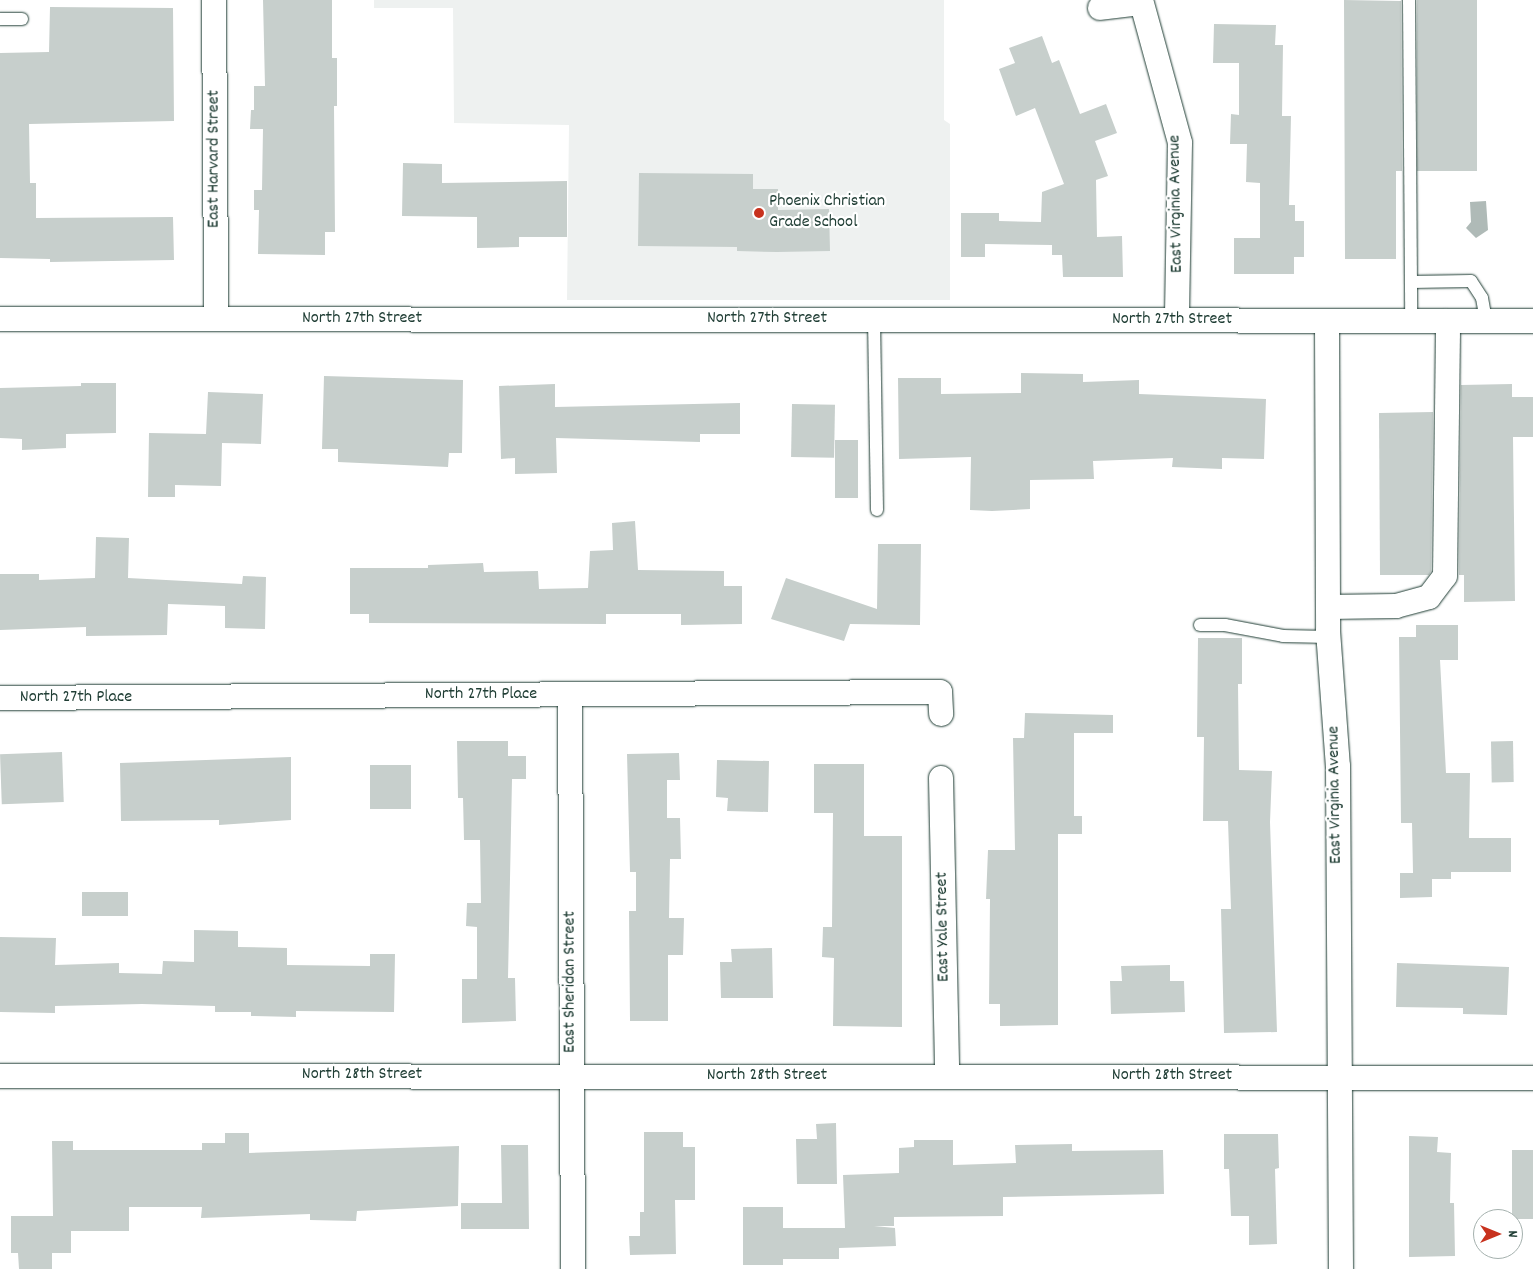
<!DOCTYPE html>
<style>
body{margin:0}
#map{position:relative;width:1533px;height:1269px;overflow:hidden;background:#fff;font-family:Dekko,sans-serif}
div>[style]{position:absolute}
.built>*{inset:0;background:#eef1f0}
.water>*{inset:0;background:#afbab7}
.building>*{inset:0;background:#c7cfcc;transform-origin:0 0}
.roads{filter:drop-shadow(0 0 1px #1f3d34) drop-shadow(0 0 1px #1f3d34)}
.service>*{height:12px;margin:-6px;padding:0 6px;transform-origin:6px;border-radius:6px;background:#fff}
.minor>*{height:24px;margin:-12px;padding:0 12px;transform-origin:12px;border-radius:12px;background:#fff}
.dots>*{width:14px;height:14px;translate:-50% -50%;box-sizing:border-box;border:2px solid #fff;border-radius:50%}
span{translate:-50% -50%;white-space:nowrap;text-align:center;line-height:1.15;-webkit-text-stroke:4.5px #fff;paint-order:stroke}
.street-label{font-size:18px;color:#1f3d34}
.poi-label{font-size:18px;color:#1f3d34}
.left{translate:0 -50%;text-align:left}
.north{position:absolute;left:1473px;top:1209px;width:50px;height:50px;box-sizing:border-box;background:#fff;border:1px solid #a5b1ae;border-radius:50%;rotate:90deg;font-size:14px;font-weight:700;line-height:20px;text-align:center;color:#1f3d34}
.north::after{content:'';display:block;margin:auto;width:18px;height:22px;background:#c8321e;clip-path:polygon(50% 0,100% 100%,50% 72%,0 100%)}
</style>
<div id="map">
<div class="built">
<i style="clip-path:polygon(374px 0,944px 0,944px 120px,950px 124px,950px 300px,567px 300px,569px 125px,454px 123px,453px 8px,374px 8px)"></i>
</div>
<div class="water">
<i style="clip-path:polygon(1486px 201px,1488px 230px,1476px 238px,1466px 228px,1471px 222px,1470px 202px)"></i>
</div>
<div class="building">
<i style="clip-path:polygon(263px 0,332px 0,332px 58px,337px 58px,337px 106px,334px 106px,335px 232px,325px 232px,325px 255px,258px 254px,259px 210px,254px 210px,254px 190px,262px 190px,263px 129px,250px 129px,251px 110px,254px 110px,254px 86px,265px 86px)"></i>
<i style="clip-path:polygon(1344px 0,1401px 1px,1402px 171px,1396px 171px,1396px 259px,1345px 259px)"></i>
<i style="left:1417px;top:0;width:60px;height:171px"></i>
<i style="clip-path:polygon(50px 7px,173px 8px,174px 121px,29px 124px,30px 183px,36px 183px,36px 218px,173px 217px,174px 260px,50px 262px,50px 259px,0 258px,0 53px,49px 52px)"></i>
<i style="clip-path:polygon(1214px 24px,1276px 25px,1275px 45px,1283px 45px,1282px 116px,1291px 116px,1289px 205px,1295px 205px,1295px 221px,1304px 221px,1304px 257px,1294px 257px,1294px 274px,1234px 274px,1234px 238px,1260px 238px,1260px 183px,1246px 182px,1247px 144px,1230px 144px,1231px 114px,1239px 115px,1239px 63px,1213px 63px)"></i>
<i style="clip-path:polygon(1042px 36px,1052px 63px,1059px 60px,1080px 114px,1106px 104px,1117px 133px,1095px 141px,1108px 176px,1096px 180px,1097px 237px,1122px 236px,1123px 277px,1063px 277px,1062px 255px,1052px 255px,1052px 245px,985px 244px,985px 257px,961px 257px,961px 213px,999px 213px,999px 221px,1041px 222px,1042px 192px,1064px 184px,1035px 108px,1016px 116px,999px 69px,1015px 63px,1009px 48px)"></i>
<i style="clip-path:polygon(403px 163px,442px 164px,442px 183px,567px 181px,567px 237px,519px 237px,519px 247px,477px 248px,477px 217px,402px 216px)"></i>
<i style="clip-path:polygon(639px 173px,753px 174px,753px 189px,778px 189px,778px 210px,829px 209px,830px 251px,777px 252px,737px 251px,737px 247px,638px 246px)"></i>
<i style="clip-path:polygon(1021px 373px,1083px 374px,1083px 382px,1139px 380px,1139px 394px,1266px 399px,1264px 459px,1222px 458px,1222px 469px,1172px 467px,1173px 458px,1093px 461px,1094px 479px,1030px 480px,1030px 509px,992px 511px,970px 510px,971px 457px,899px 459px,898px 378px,941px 378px,941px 394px,1021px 393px)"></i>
<i style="clip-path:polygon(324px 376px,463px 380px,462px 453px,449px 453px,448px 467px,338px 462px,338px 449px,322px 449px)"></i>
<i style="clip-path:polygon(81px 383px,116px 383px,116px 433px,66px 434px,66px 448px,22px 450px,22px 439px,0 438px,0 388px,81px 386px)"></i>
<i style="clip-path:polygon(555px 384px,555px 407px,740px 403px,740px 434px,700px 434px,700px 442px,556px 438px,557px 473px,515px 474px,515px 458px,501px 459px,499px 386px)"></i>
<i style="clip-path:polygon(1512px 384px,1512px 397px,1533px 397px,1533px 437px,1513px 437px,1515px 601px,1464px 602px,1464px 575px,1459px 575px,1461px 385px)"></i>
<i style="clip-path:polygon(208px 392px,263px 394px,261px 444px,222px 443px,221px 486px,175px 485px,175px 497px,148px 497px,149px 433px,206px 434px)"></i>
<i style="left:792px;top:404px;width:43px;height:53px;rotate:1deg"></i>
<i style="clip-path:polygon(1433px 412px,1431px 571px,1429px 575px,1380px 575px,1379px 413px)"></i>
<i style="left:835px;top:440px;width:23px;height:58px"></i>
<i style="clip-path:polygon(635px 521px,638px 570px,724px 571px,724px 586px,742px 586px,742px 624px,681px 625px,681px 614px,606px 614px,606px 624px,369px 623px,369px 614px,350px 614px,350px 568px,428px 568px,428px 565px,483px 563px,484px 572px,538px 571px,539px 589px,588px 588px,590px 551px,613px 550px,612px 523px)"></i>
<i style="clip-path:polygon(96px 537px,129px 538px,128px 578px,242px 584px,243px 576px,266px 577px,265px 629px,225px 628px,225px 606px,168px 604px,167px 635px,86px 636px,86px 627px,0 630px,0 574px,39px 574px,39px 580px,95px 578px)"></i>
<i style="clip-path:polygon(878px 544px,921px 544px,920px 625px,850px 624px,844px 641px,771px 619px,786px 578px,877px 609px)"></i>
<i style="clip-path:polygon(1416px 625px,1458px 625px,1458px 660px,1440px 660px,1446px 773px,1470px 773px,1469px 838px,1511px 838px,1511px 872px,1451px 872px,1451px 879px,1432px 879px,1432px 897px,1400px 898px,1400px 873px,1413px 873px,1412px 823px,1401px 823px,1399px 637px,1416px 637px)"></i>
<i style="clip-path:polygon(1198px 638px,1242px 638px,1242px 684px,1238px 684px,1239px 770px,1272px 771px,1270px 822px,1277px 1032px,1224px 1033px,1221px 909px,1231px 909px,1228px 821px,1203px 821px,1204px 737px,1197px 737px)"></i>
<i style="clip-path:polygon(1025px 713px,1113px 715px,1113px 733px,1074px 733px,1074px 816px,1082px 816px,1082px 834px,1058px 834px,1058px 1025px,1000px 1026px,1000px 1004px,989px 1004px,990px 899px,986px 899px,988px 850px,1015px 850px,1013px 738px,1024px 738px)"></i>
<i style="clip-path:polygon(457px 741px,508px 741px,508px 756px,526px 756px,526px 779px,512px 779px,508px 978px,515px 978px,516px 1021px,462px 1023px,462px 979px,477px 979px,477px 927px,466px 926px,467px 903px,481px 903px,480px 840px,464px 840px,463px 798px,458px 798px)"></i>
<i style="left:1513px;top:741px;width:41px;height:22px;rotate:89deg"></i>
<i style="left:62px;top:752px;width:50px;height:62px;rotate:88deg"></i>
<i style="clip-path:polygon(679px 753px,680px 780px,667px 780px,667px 818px,680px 818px,681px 859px,670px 859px,669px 918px,684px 918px,683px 955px,668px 955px,668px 1021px,630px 1021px,629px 911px,636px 911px,636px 872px,630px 872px,627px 754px)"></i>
<i style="clip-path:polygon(291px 757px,291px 820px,219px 825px,219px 820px,121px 821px,120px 763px)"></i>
<i style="clip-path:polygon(717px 760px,769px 761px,768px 812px,727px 811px,728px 798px,716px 797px)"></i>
<i style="clip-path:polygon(814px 764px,864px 764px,864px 836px,902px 836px,902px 1027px,833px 1026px,834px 958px,822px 957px,823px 927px,832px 927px,833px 813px,814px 813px)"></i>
<i style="left:370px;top:765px;width:41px;height:44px"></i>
<i style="left:82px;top:892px;width:46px;height:24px"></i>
<i style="clip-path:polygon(194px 930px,238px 931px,238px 947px,287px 948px,287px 965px,370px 966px,370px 954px,395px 954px,394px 1012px,296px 1011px,296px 1017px,251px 1016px,251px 1012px,215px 1012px,215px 1006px,142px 1004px,55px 1006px,55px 1013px,0 1012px,0 937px,56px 938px,55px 965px,119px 963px,119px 973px,162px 974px,163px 961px,194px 962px)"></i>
<i style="clip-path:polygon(772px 948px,773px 998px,721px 998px,720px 962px,732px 962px,731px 949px)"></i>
<i style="clip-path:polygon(1397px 963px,1509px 967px,1507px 1015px,1463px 1014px,1463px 1008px,1396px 1007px)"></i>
<i style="clip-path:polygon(1170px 965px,1170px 981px,1184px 981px,1185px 1012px,1111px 1014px,1110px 981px,1122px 981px,1121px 966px)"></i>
<i style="clip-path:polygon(836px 1123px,837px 1184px,797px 1184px,796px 1139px,817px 1139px,816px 1124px)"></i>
<i style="clip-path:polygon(644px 1132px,683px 1132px,683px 1147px,695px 1147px,695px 1200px,675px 1200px,676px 1254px,630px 1255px,629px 1236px,640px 1236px,640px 1212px,644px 1212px)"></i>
<i style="clip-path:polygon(225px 1133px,249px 1133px,249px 1153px,459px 1146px,458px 1206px,357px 1211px,356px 1221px,310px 1220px,310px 1214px,201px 1218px,202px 1207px,129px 1207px,129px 1231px,71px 1231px,71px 1253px,52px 1253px,52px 1269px,19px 1269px,18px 1253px,11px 1253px,11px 1216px,53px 1216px,52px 1141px,73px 1141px,73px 1150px,202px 1150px,202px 1143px,225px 1143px)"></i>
<i style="clip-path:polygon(1224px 1134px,1278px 1134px,1279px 1168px,1275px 1169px,1277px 1244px,1249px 1245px,1249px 1216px,1231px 1216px,1229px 1169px,1224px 1169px)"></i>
<i style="clip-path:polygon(1409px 1136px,1438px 1137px,1437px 1152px,1451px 1153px,1450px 1203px,1454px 1203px,1455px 1256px,1409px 1257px)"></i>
<i style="clip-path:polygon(914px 1140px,953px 1140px,953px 1165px,1016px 1163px,1015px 1145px,1072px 1144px,1072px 1151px,1163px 1150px,1164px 1194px,1003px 1197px,1003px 1216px,894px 1217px,894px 1226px,874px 1226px,895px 1228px,896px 1246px,839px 1248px,839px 1259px,783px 1259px,783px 1265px,743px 1265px,743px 1207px,783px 1207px,783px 1228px,845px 1228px,843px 1175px,899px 1173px,899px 1148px,914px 1147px)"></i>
<i style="clip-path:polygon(501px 1145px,528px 1145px,529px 1229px,461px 1229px,461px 1203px,502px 1203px)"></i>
<i style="left:1512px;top:1150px;width:21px;height:69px"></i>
</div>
<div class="roads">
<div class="service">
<i style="left:1409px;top:0;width:321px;rotate:89.6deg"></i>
<i style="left:0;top:19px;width:22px"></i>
<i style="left:1411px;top:282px;width:60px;rotate:-1deg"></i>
<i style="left:1471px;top:281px;width:20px;rotate:57deg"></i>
<i style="left:1482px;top:298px;width:23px;rotate:80deg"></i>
<i style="left:874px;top:319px;width:191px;rotate:89.1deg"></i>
<i style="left:1200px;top:625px;width:25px"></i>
<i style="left:1225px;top:625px;width:59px;rotate:10.7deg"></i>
<i style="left:1283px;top:636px;width:46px;rotate:1.2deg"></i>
</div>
<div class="minor">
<i style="left:214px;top:0;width:319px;rotate:89.6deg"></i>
<i style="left:1141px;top:0;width:148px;rotate:74.7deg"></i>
<i style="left:1180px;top:143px;width:177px;rotate:91deg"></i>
<i style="left:1100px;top:8px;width:41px;rotate:-7deg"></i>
<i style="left:0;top:319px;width:1533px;rotate:0.07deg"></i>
<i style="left:1327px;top:321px;width:310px;rotate:89.8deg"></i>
<i style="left:1328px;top:631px;width:135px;rotate:85.8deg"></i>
<i style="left:1338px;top:766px;width:503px;rotate:89.66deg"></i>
<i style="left:1328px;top:607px;width:68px;rotate:-0.8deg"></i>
<i style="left:1396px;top:606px;width:34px;rotate:-15deg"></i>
<i style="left:1429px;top:597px;width:26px;rotate:-53deg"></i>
<i style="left:1445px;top:576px;width:255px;rotate:-89.3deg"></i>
<i style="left:570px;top:695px;width:574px;rotate:89.7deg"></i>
<i style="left:0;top:698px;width:940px;rotate:-0.37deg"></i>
<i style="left:940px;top:692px;width:22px;rotate:87deg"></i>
<i style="left:941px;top:778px;width:298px;rotate:88.8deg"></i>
<i style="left:0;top:1076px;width:1533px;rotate:0.07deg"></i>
</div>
</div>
<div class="dots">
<i style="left:759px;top:213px;background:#c8321e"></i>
</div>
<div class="street-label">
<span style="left:215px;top:159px;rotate:-90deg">East Harvard Street</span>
<span style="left:1177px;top:204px;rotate:-91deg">East Virginia Avenue</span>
<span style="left:362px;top:319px">North 27th Street</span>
<span style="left:767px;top:319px">North 27th Street</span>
<span style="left:1172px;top:320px">North 27th Street</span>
<span style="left:481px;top:695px">North 27th Place</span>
<span style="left:76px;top:698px">North 27th Place</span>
<span style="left:1336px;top:795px;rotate:-91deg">East Virginia Avenue</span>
<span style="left:944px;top:927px;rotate:-91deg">East Yale Street</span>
<span style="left:571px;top:982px;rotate:-90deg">East Sheridan Street</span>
<span style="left:362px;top:1075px">North 28th Street</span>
<span style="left:767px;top:1076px">North 28th Street</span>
<span style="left:1172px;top:1076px">North 28th Street</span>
</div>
<div class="poi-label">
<span class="left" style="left:769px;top:213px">Phoenix Christian<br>Grade School</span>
</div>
<div class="north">N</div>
</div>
